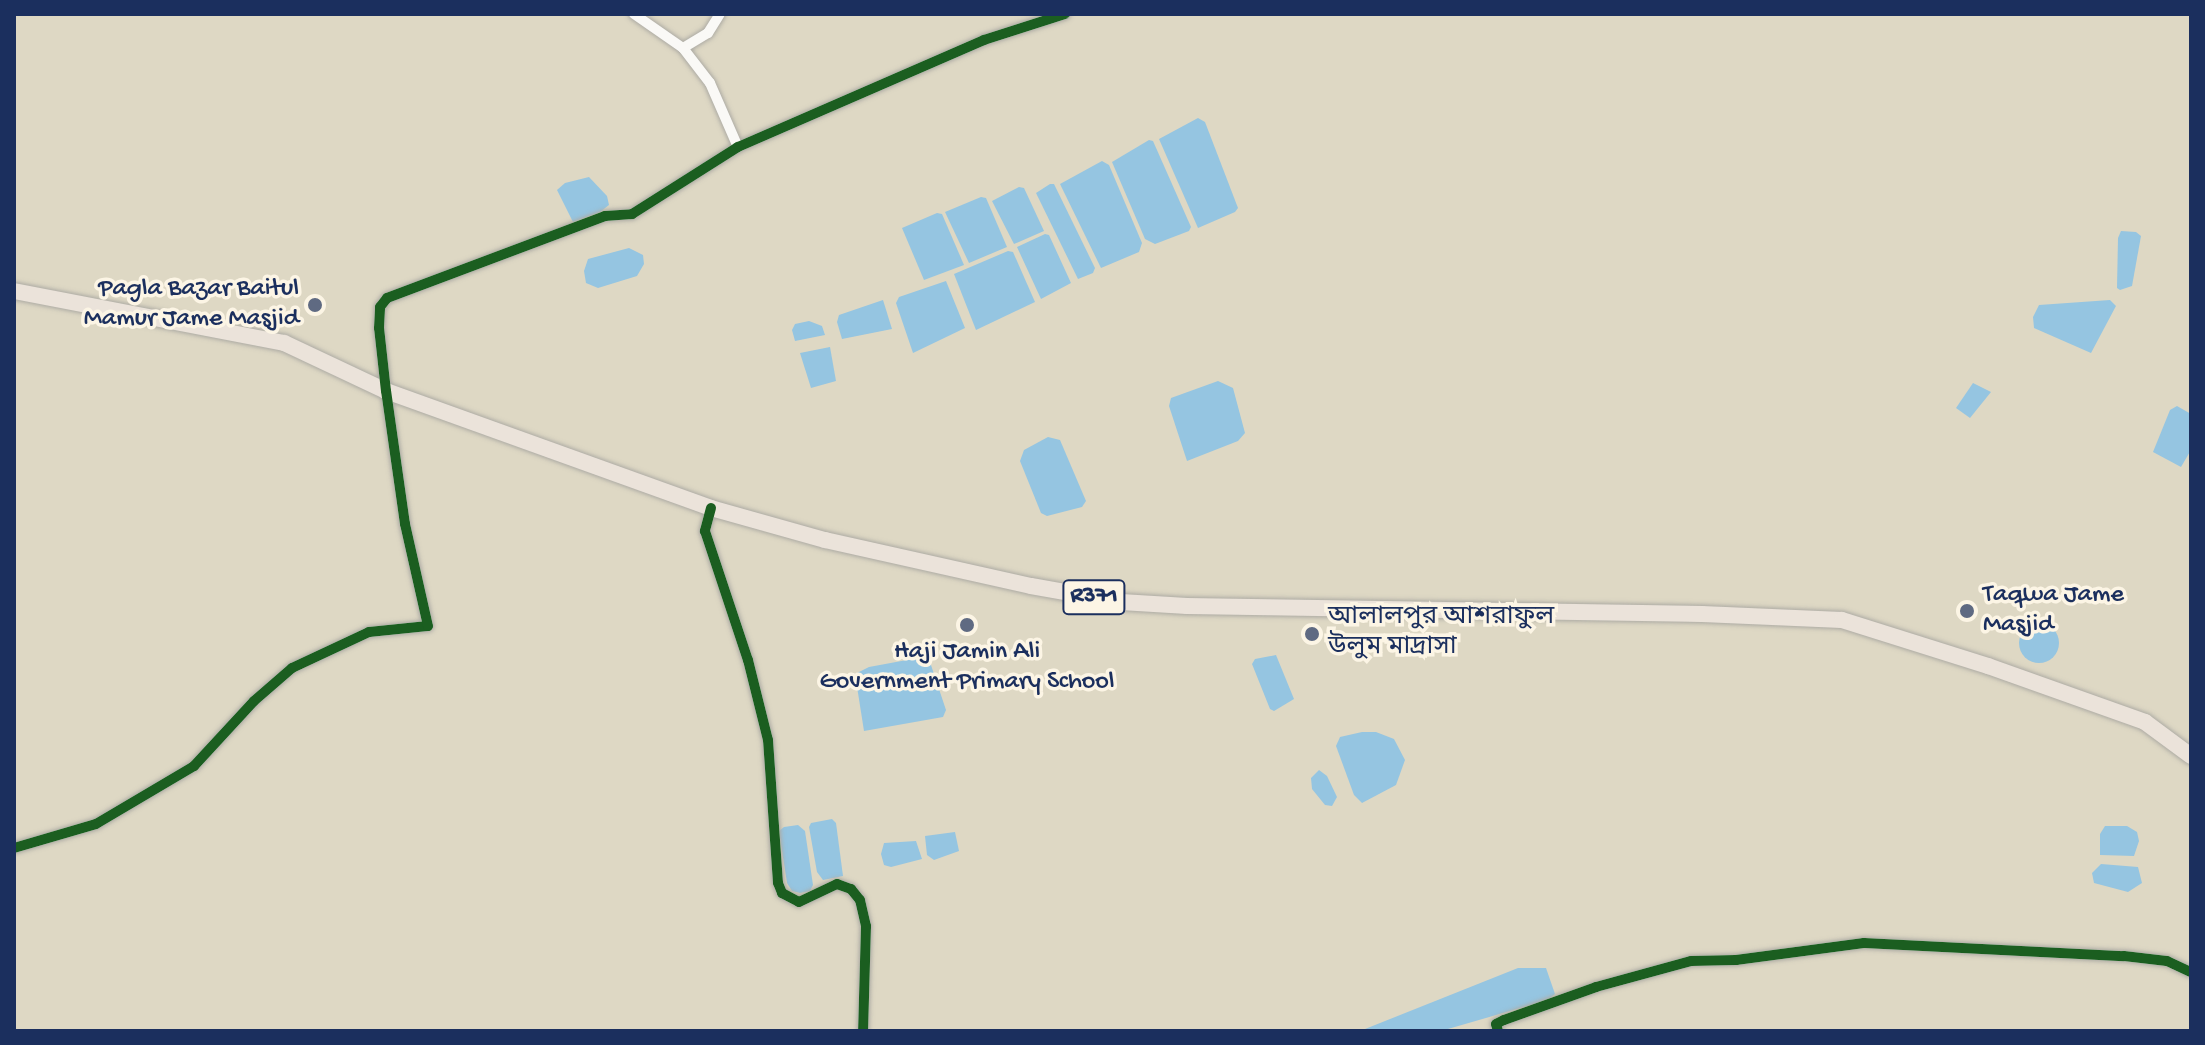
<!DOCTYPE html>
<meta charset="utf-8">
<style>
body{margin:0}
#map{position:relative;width:2205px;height:1045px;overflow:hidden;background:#ded8c4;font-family:"Gochi Hand","Noto Sans Bengali",sans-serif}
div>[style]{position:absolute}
.water>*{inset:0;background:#95c5e1}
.round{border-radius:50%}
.roads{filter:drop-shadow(0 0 2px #adaba4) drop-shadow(0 0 2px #adaba4)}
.street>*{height:10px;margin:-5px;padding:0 5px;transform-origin:5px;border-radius:5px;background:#faf9f6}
.primary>*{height:16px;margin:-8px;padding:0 8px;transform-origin:8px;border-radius:8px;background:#ebe3da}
.cycleway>*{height:10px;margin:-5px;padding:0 5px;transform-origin:5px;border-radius:5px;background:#1b5e20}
.dots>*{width:22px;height:22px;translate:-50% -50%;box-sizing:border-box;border:4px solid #fcf5e5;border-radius:50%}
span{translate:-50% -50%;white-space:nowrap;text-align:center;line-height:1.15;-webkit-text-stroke:7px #fcf5e5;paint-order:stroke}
.shield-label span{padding:2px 6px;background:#fcf5e5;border:2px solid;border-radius:6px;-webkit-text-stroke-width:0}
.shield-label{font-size:24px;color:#1b2f5e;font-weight:700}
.poi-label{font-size:26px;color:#1b2f5e}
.right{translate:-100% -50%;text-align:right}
.left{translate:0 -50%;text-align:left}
.frame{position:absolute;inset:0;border:16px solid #1b2f5e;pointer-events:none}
</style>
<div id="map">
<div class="water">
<i style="clip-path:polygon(1198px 118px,1205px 122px,1238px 208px,1235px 212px,1198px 228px,1159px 139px)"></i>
<i style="clip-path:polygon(1149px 140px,1153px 141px,1191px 227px,1189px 231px,1155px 244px,1145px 239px,1112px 162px)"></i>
<i style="clip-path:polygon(1102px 161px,1109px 165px,1142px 243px,1139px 252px,1101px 268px,1060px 184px)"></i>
<i style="clip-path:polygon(589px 177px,607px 196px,609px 205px,600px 212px,573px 222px,557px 190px,565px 183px)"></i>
<i style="clip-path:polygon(1050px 184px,1054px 184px,1095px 268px,1093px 273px,1078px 279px,1036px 193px)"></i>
<i style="clip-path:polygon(1019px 187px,1024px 188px,1044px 231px,1014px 244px,992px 201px)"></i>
<i style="clip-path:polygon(981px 197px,986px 198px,1007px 247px,969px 263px,945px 212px)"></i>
<i style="clip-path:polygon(937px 213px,942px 214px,964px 265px,924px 280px,902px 228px)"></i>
<i style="clip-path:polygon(2121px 231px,2136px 232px,2141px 236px,2132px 286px,2120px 290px,2117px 288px,2118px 238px)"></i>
<i style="clip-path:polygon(1045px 234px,1049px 235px,1071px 283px,1041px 299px,1017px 247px)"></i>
<i style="clip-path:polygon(629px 248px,643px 255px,644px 264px,637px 276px,598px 288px,586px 283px,584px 271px,588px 259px)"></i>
<i style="clip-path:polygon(1008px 251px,1013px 252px,1035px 302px,976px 330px,954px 274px)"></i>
<i style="clip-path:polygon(946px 281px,965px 328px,913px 353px,896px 303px,899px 297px)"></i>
<i style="clip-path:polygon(883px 300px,892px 329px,842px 339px,837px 322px,839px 315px)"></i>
<i style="clip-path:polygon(2110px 300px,2116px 306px,2091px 353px,2034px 328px,2033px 317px,2039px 305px)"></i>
<i style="clip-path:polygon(809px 321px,822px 326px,825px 335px,795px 341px,792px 330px,795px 324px)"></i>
<i style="clip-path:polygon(830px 347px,836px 381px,811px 388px,800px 353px)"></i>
<i style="clip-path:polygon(1218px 381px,1233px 388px,1245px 433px,1238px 441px,1187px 461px,1169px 406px,1171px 398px)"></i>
<i style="clip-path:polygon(1973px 383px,1991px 392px,1970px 418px,1956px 408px)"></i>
<i style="clip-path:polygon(2177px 406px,2191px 414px,2191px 450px,2181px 467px,2153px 452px,2170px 410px)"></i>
<i style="clip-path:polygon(1048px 437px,1060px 440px,1086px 501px,1082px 507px,1047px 516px,1041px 513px,1020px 461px,1024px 450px)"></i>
<i class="round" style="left:2019px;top:623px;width:40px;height:40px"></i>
<i style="clip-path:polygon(1276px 655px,1294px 699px,1274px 711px,1270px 709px,1252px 664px,1255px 659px)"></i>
<i style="clip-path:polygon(923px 657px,930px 662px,946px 710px,943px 717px,864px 731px,855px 674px,869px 667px)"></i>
<i style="clip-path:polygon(1362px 732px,1376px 732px,1394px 739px,1405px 760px,1396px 785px,1362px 803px,1354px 795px,1336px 746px,1340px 737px)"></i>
<i style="clip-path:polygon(1319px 770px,1327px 776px,1337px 797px,1332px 806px,1325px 805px,1312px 789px,1311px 778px)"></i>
<i style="clip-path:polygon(832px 819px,836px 823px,843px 876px,823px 880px,817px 872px,809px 827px,811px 823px)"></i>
<i style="clip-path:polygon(798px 825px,805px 831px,813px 885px,810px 891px,800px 893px,792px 891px,787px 883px,779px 831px,784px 827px)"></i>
<i style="clip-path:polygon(2105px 826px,2127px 826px,2137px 832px,2139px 841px,2134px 856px,2100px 855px,2100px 834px)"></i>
<i style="clip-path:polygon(955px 832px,959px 851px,934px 860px,927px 855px,925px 836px)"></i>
<i style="clip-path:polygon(916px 841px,922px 859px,891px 867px,884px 865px,881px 854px,884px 843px)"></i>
<i style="clip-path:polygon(2101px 864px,2138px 867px,2142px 883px,2128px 892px,2094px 883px,2092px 873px)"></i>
<i style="clip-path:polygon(1518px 968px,1546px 968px,1555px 994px,1548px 1000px,1441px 1031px,1360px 1031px)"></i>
</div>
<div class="roads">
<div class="street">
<i style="left:634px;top:14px;width:60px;rotate:34.8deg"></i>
<i style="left:683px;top:48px;width:44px;rotate:52.4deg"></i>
<i style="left:710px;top:83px;width:70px;rotate:66.4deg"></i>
<i style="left:683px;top:48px;width:29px;rotate:-31deg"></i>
<i style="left:708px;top:33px;width:22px;rotate:-58deg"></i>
<i style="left:711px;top:508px;width:24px;rotate:105deg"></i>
<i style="left:705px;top:531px;width:136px;rotate:71.6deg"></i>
<i style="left:748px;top:660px;width:82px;rotate:76deg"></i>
<i style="left:768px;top:740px;width:143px;rotate:86deg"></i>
<i style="left:778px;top:883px;width:11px;rotate:68deg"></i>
<i style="left:782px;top:893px;width:19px;rotate:28deg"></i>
<i style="left:799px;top:902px;width:42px;rotate:-25.3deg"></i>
<i style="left:837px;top:884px;width:15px;rotate:20deg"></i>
<i style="left:851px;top:889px;width:14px;rotate:51deg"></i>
<i style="left:860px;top:900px;width:27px;rotate:77deg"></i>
<i style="left:866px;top:926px;width:105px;rotate:91.6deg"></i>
<i style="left:14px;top:848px;width:85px;rotate:-16.3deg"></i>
<i style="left:96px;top:824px;width:114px;rotate:-30.6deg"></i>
<i style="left:194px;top:766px;width:88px;rotate:-47.3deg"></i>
<i style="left:254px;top:701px;width:50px;rotate:-41deg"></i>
<i style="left:292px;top:668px;width:85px;rotate:-25.1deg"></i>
<i style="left:369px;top:632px;width:59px;rotate:-5.8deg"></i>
<i style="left:428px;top:626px;width:105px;rotate:-102.7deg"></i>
<i style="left:405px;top:524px;width:134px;rotate:-98.1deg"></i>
<i style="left:386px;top:391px;width:63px;rotate:-96.3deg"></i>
<i style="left:379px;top:328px;width:21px;rotate:-87deg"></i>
<i style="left:380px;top:307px;width:11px;rotate:-52deg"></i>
<i style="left:387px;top:298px;width:233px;rotate:-20.6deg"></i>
<i style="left:605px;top:216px;width:27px;rotate:-4deg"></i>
<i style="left:632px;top:214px;width:125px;rotate:-32.3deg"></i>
<i style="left:738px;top:147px;width:268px;rotate:-23.5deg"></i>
<i style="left:984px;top:40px;width:85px;rotate:-17.8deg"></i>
<i style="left:1498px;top:1031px;width:7px;rotate:-106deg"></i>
<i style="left:1496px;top:1024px;width:9px;rotate:-27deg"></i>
<i style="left:1504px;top:1020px;width:98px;rotate:-19.7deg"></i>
<i style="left:1596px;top:987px;width:98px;rotate:-15.3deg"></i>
<i style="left:1691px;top:961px;width:45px;rotate:-1.3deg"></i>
<i style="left:1736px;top:960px;width:129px;rotate:-7.6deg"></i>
<i style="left:1864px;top:943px;width:260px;rotate:2.9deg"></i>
<i style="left:2124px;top:956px;width:43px;rotate:6.6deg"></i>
<i style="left:2167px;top:961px;width:26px;rotate:25deg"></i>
</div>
<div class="primary">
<i style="left:14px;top:291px;width:275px;rotate:10.9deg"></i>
<i style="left:284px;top:343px;width:113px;rotate:25.2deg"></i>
<i style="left:386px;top:391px;width:345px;rotate:19.8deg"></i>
<i style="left:711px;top:508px;width:118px;rotate:15.7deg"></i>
<i style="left:825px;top:540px;width:211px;rotate:12.6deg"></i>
<i style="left:1031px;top:586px;width:91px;rotate:10.1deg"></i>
<i style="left:1121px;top:602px;width:66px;rotate:3.5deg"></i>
<i style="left:1187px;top:606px;width:515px;rotate:0.89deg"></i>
<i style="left:1702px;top:614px;width:140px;rotate:2.5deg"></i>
<i style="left:1842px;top:620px;width:153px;rotate:17.5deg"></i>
<i style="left:1988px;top:666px;width:167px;rotate:19.6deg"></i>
<i style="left:2145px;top:722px;width:57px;rotate:36.5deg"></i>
</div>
</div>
<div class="cycleway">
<i style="left:711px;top:508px;width:24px;rotate:105deg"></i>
<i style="left:705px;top:531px;width:136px;rotate:71.6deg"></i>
<i style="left:748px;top:660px;width:82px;rotate:76deg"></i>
<i style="left:768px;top:740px;width:143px;rotate:86deg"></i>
<i style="left:778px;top:883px;width:11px;rotate:68deg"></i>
<i style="left:782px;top:893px;width:19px;rotate:28deg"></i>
<i style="left:799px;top:902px;width:42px;rotate:-25.3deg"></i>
<i style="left:837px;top:884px;width:15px;rotate:20deg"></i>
<i style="left:851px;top:889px;width:14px;rotate:51deg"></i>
<i style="left:860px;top:900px;width:27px;rotate:77deg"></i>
<i style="left:866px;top:926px;width:105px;rotate:91.6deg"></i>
<i style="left:14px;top:848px;width:85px;rotate:-16.3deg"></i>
<i style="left:96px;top:824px;width:114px;rotate:-30.6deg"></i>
<i style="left:194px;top:766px;width:88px;rotate:-47.3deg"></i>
<i style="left:254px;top:701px;width:50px;rotate:-41deg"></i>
<i style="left:292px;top:668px;width:85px;rotate:-25.1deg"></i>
<i style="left:369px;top:632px;width:59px;rotate:-5.8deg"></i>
<i style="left:428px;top:626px;width:105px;rotate:-102.7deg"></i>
<i style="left:405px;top:524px;width:134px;rotate:-98.1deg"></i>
<i style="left:386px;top:391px;width:63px;rotate:-96.3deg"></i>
<i style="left:379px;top:328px;width:21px;rotate:-87deg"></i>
<i style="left:380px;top:307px;width:11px;rotate:-52deg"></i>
<i style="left:387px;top:298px;width:233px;rotate:-20.6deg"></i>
<i style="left:605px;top:216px;width:27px;rotate:-4deg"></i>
<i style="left:632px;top:214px;width:125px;rotate:-32.3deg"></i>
<i style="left:738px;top:147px;width:268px;rotate:-23.5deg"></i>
<i style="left:984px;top:40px;width:85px;rotate:-17.8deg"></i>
<i style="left:1498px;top:1031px;width:7px;rotate:-106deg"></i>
<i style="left:1496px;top:1024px;width:9px;rotate:-27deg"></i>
<i style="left:1504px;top:1020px;width:98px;rotate:-19.7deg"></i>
<i style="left:1596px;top:987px;width:98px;rotate:-15.3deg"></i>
<i style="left:1691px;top:961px;width:45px;rotate:-1.3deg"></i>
<i style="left:1736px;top:960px;width:129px;rotate:-7.6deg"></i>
<i style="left:1864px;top:943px;width:260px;rotate:2.9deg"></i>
<i style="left:2124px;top:956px;width:43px;rotate:6.6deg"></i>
<i style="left:2167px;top:961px;width:26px;rotate:25deg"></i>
</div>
<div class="dots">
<i style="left:315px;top:305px;background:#5f6a82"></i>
<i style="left:1967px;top:611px;background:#5f6a82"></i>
<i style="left:967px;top:625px;background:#5f6a82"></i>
<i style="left:1312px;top:634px;background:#5f6a82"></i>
</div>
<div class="shield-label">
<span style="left:1094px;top:597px">R371</span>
</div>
<div class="poi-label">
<span class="right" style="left:299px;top:305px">Pagla Bazar Baitul<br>Mamur Jame Masjid</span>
<span class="left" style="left:1983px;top:611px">Taqwa Jame<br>Masjid</span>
<span class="left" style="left:1328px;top:634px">আলালপুর আশরাফুল<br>উলুম মাদ্রাসা</span>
<span style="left:967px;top:668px">Haji Jamin Ali<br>Government Primary School</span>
</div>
<div class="frame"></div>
</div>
